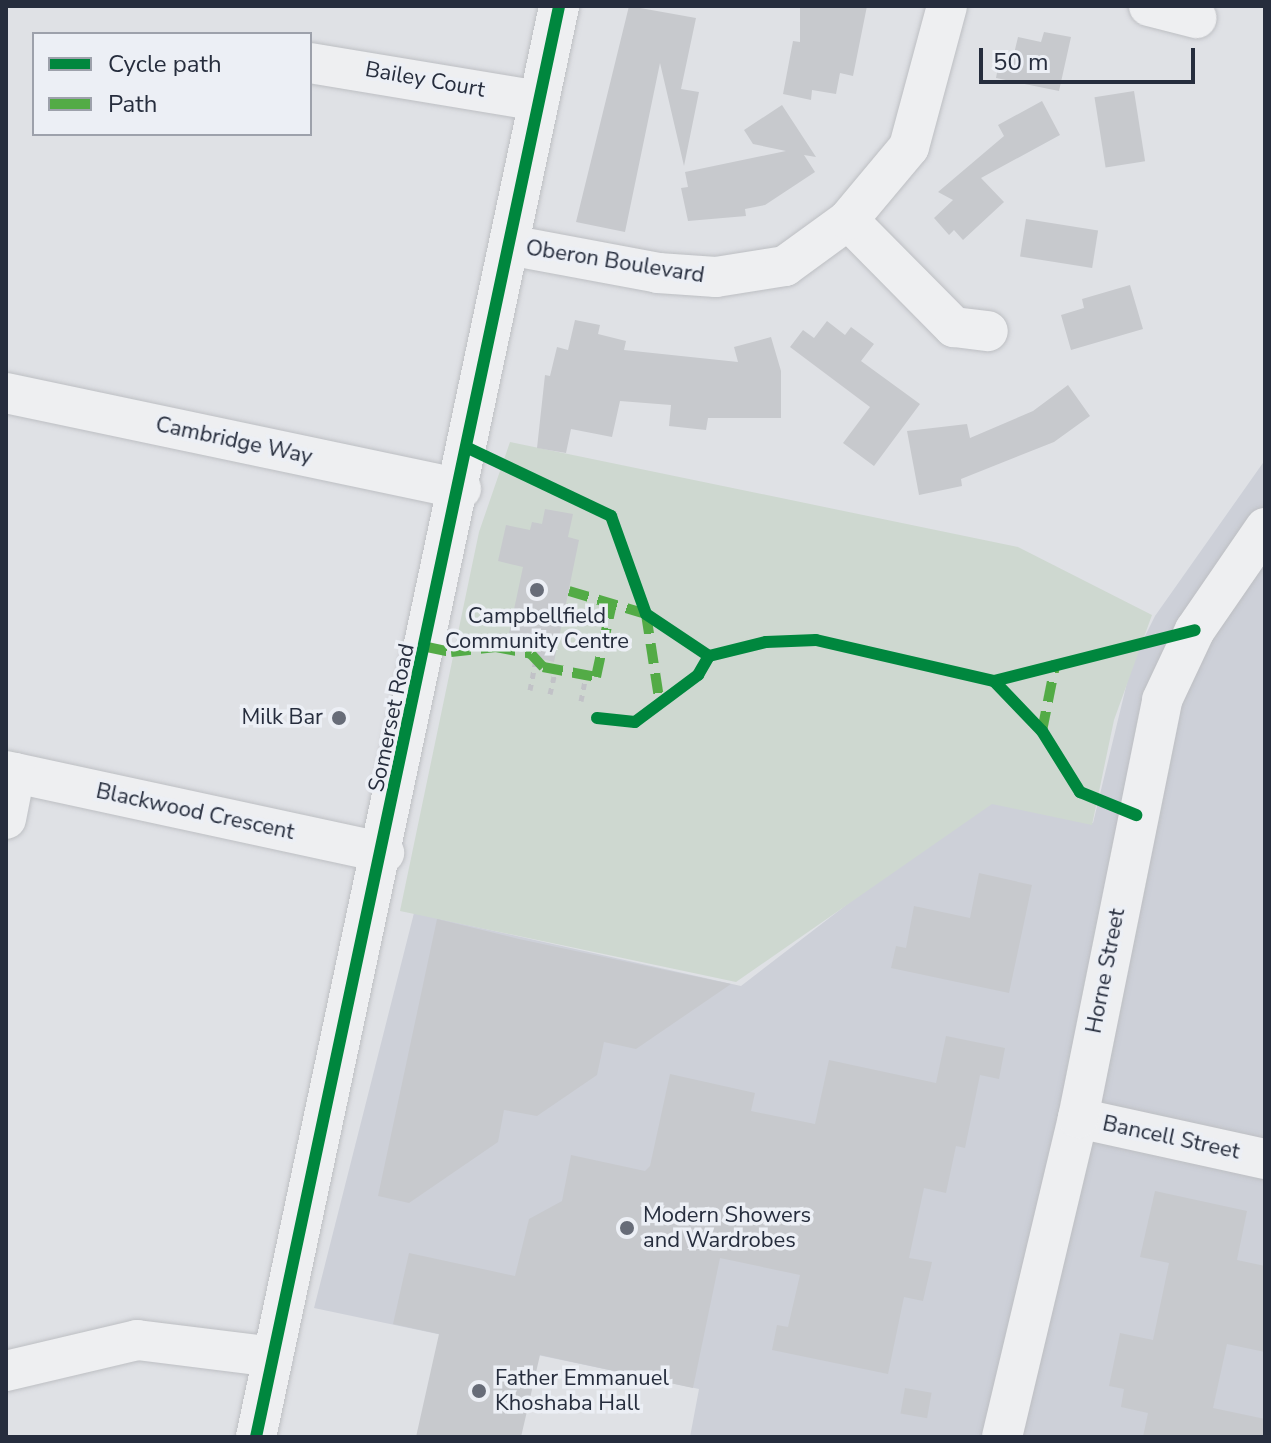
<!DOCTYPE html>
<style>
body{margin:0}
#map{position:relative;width:1271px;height:1443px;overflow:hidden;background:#dfe1e5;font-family:"Nunito Sans",sans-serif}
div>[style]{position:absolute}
.built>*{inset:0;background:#cdd0d8}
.green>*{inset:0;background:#ced8d0}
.building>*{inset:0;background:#c7c9cd;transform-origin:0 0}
.path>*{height:5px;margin-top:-2.5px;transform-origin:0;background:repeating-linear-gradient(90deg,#c1c2c7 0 6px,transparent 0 12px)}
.roads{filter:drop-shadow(0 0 2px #bdbfc3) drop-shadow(0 0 2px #bdbfc3)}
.minor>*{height:40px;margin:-20px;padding:0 20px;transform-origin:20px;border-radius:20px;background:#eeeff1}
.quiet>*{height:10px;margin-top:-5px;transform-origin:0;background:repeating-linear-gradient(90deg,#53ab46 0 20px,transparent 0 30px)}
.cycleway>*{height:12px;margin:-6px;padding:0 6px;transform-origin:6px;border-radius:6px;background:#00873e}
.dots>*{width:22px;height:22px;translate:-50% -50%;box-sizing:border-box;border:4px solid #eceff5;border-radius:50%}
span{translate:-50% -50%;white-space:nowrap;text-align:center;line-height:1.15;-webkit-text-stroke:7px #eceff5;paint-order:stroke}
.street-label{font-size:22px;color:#262d3d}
.poi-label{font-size:22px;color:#262d3d}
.right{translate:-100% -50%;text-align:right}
.left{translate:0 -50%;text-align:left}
.frame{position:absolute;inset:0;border:8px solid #262d3d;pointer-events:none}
.legend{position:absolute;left:32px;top:32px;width:280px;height:104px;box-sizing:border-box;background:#eceff5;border:2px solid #9da1ab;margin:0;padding:10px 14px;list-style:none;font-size:24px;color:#262d3d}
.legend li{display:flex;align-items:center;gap:16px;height:40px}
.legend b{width:40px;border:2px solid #9da1ab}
.scale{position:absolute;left:979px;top:48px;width:216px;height:36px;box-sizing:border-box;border:4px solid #262d3d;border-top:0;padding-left:10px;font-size:24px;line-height:28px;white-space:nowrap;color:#262d3d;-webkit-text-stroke:6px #eceff5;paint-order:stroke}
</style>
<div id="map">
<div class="built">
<i style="clip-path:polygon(1265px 460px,1265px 1437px,690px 1437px,699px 1389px,314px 1308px,414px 913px,741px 986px,992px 793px,1093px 823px,1132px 662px,1155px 616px)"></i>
</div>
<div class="green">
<i style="clip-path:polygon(510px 442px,1018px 547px,1152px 615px,1114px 720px,1092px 825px,992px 804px,736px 982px,400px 911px,479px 532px)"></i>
</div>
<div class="building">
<i style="clip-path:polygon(629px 6px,696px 18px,681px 89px,699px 92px,684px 166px,660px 63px,625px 232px,576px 222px)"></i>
<i style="clip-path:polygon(800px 6px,867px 6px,853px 76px,840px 73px,836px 94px,812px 90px,811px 100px,783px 94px,793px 41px,800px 42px)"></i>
<i style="clip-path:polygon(1044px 32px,1071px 37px,1059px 91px,996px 78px,1000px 56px,1013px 58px,1018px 37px,1041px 42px)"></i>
<i style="left:1134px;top:91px;width:71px;height:40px;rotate:81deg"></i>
<i style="clip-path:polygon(1042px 101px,1060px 135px,981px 178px,1004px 202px,963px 240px,954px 230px,949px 235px,934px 218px,953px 200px,938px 192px,1004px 136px,998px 125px)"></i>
<i style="clip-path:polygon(782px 105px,816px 157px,804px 155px,815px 172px,765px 205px,745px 209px,746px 216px,688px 221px,681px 188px,688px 187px,685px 172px,786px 151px,753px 144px,744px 130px)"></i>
<i style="left:1026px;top:219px;width:73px;height:38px;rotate:9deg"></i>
<i style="clip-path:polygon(1130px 285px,1143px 329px,1071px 350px,1061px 315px,1084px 308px,1082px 299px)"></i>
<i style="clip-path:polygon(575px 320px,600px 325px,598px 334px,626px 341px,624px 350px,738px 362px,734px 347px,771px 337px,781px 371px,781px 418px,708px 418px,706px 430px,669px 426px,671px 405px,620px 401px,612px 437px,571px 429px,566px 453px,537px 448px,545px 375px,550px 376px,557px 347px,568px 350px)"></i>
<i style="clip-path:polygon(827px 321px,845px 335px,851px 327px,874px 344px,861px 361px,920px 404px,874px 466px,843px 443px,870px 407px,790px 347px,803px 330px,814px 338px)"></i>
<i style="clip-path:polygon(1068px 385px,1090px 416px,1054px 442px,961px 479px,962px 486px,919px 495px,907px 431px,967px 424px,970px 438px,1033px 411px)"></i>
<i style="clip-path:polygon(545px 509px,573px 514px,568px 537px,579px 540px,554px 662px,538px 658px,529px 637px,509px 633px,523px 567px,498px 561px,506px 525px,530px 530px,532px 522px,542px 524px)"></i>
<i style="clip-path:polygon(979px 873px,1032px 885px,1009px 993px,891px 968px,896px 946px,906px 948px,914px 906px,970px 918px)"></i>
<i style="clip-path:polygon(437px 919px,519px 939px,731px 984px,636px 1049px,604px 1042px,597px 1075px,537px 1116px,504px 1110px,498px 1142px,409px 1203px,378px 1196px)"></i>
<i style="clip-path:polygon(946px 1036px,1005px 1048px,999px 1079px,980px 1075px,965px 1148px,956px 1146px,946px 1193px,924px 1188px,909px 1258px,932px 1262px,923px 1301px,904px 1297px,888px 1374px,772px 1350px,777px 1325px,788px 1327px,800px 1275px,720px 1258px,693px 1388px,540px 1355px,521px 1437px,416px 1437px,439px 1334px,393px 1324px,409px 1253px,515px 1276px,529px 1219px,562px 1201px,571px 1155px,645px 1171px,650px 1166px,670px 1074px,755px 1093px,751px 1111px,815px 1124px,829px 1060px,936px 1083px)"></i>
<i style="clip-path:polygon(1155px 1191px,1247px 1211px,1237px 1260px,1265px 1266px,1265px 1352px,1227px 1344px,1213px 1408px,1265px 1419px,1265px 1437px,1143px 1437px,1148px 1413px,1121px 1407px,1124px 1389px,1109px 1386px,1120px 1333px,1153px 1340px,1169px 1263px,1140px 1257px)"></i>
<i style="left:905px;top:1388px;width:27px;height:26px;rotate:10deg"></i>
</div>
<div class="path">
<i style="left:530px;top:690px;width:32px;rotate:-79deg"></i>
<i style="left:550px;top:694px;width:26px;rotate:-77deg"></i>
<i style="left:581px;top:701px;width:26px;rotate:-79deg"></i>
</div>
<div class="roads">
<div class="minor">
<i style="left:1149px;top:6px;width:49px;rotate:14.3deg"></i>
<i style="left:310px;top:63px;width:232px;rotate:9.4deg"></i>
<i style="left:848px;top:220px;width:151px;rotate:45.3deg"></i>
<i style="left:954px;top:327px;width:34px;rotate:7deg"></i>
<i style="left:509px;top:245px;width:152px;rotate:10.6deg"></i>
<i style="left:658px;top:273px;width:58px;rotate:3.9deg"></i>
<i style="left:716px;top:277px;width:70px;rotate:-9.1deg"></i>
<i style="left:785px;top:266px;width:78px;rotate:-36.1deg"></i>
<i style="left:848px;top:220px;width:95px;rotate:-50.1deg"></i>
<i style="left:909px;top:147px;width:146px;rotate:-74.9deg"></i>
<i style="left:6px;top:393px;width:465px;rotate:11.9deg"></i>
<i style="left:6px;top:771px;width:387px;rotate:12.2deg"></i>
<i style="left:6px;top:819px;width:47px;rotate:-78.9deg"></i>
<i style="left:1078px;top:1118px;width:191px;rotate:12.4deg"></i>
<i style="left:6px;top:1371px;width:135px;rotate:-13.3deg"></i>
<i style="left:137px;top:1340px;width:137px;rotate:7.1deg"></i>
<i style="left:256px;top:1437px;width:1463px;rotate:-78.04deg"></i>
<i style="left:1002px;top:1437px;width:328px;rotate:-76.6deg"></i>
<i style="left:1078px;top:1118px;width:426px;rotate:-78.6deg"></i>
<i style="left:1162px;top:700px;width:77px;rotate:-64.8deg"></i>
<i style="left:1195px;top:630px;width:124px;rotate:-55.5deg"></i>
</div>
</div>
<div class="quiet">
<i style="left:569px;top:591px;width:80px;rotate:16.6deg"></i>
<i style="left:646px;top:614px;width:91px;rotate:81.2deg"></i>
<i style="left:427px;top:647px;width:25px;rotate:12deg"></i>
<i style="left:451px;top:652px;width:45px;rotate:-6.3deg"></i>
<i style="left:496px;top:647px;width:36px;rotate:11deg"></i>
<i style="left:531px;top:654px;width:18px;rotate:47deg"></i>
<i style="left:543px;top:667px;width:54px;rotate:10.7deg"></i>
<i style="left:596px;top:677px;width:76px;rotate:-77.8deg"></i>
<i style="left:1042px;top:731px;width:71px;rotate:-78.7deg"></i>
</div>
<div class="cycleway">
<i style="left:470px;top:449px;width:156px;rotate:25.4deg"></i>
<i style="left:611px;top:516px;width:104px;rotate:70.3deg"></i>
<i style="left:646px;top:614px;width:76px;rotate:33.7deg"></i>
<i style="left:994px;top:681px;width:207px;rotate:-14.2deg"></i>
<i style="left:597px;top:718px;width:38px;rotate:6deg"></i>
<i style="left:635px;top:722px;width:79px;rotate:-36.7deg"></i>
<i style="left:698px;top:675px;width:22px;rotate:-60deg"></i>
<i style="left:709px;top:656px;width:59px;rotate:-13.8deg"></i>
<i style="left:766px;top:642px;width:50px;rotate:-2.3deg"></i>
<i style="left:816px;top:640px;width:183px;rotate:13deg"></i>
<i style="left:994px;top:681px;width:69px;rotate:46.2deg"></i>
<i style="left:1042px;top:731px;width:72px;rotate:58.1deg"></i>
<i style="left:1080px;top:792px;width:61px;rotate:22.3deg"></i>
<i style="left:256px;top:1437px;width:1463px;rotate:-78.04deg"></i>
</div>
<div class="dots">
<i style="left:537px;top:590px;background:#676c78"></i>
<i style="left:339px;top:718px;background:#676c78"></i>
<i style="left:627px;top:1228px;background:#676c78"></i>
<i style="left:479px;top:1391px;background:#676c78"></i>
</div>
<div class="street-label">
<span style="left:425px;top:80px;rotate:10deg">Bailey Court</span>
<span style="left:615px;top:262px;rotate:9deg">Oberon Boulevard</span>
<span style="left:234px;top:441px;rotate:12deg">Cambridge Way</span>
<span style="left:392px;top:718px;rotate:-78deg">Somerset Road</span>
<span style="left:195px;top:812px;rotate:12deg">Blackwood Crescent</span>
<span style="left:1106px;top:971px;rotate:-79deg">Horne Street</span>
<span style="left:1171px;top:1138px;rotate:12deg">Bancell Street</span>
</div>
<div class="poi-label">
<span style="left:537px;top:629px">Campbellfield<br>Community Centre</span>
<span class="right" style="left:323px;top:718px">Milk Bar</span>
<span class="left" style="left:643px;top:1228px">Modern Showers<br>and Wardrobes</span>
<span class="left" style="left:495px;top:1391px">Father Emmanuel<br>Khoshaba Hall</span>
</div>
<div class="frame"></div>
<ul class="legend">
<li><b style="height:10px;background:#00873e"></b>Cycle path</li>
<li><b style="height:10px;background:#53ab46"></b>Path</li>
</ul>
<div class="scale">50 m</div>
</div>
